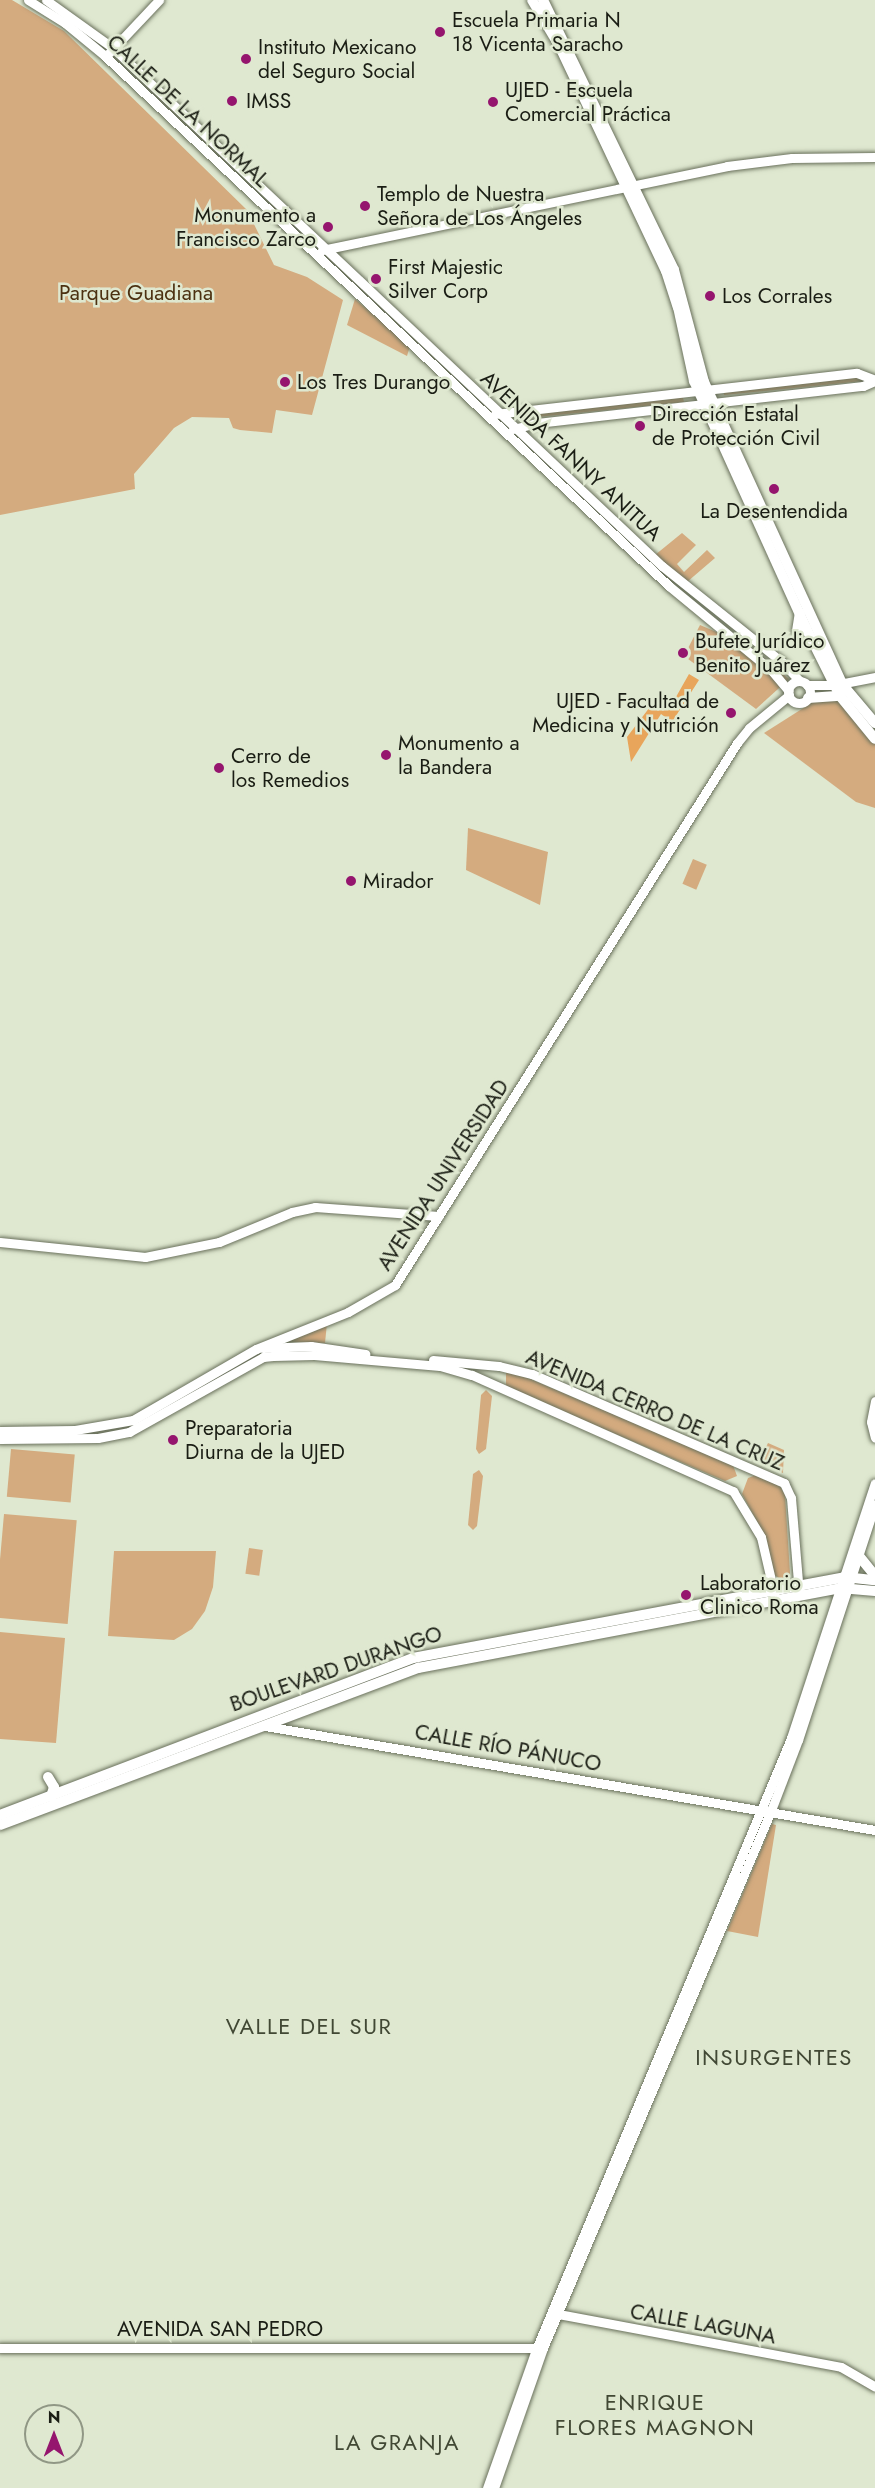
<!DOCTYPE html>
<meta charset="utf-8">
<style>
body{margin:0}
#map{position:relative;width:875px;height:2488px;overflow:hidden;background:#dfe8d0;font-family:Jost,sans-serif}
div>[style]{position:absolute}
.green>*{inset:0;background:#d4ab7f;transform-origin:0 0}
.forest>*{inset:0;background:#e8a55b}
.roads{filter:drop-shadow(0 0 2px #69705b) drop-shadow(0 0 2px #69705b)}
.secondary>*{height:9px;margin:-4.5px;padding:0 4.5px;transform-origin:4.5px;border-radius:4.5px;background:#fff}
.secondary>.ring{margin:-4.5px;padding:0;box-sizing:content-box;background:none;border:9px solid #fff;border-radius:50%}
.primary>*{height:10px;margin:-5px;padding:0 5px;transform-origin:5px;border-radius:5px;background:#fff}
.dots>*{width:16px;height:16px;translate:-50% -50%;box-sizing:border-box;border:3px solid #dfe8d0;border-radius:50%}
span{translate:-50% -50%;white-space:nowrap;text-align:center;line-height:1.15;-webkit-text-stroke:5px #dfe8d0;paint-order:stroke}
.poi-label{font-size:21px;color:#1a1d14}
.left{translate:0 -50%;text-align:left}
.right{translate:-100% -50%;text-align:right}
.street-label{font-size:21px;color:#1a1d14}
.park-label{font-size:21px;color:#4c3111}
.neighbourhood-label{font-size:22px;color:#414834;letter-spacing:1.5px}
.north{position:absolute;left:24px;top:2404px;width:60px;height:60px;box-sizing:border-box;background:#dfe8d0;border:2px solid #909785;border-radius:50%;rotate:0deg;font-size:16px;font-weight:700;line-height:24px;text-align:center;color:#1a1d14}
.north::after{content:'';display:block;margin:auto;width:21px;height:27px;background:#95156e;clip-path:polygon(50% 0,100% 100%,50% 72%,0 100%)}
</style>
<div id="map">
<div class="green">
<i style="clip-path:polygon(0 0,12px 0,64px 31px,247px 210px,274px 265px,307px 277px,343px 300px,312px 415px,276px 410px,272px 433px,240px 430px,233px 428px,229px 418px,192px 417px,174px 428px,134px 474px,135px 489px,0 515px)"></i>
<i style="clip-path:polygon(355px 299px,410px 346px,407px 356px,347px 325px)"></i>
<i style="clip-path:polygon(858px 377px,862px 381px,724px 395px,724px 390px)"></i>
<i style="clip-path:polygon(682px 394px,684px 402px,537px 417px,526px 412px)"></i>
<i style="clip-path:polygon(682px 533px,696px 545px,677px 564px,684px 572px,707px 550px,715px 558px,687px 582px,655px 555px)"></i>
<i style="clip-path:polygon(700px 625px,749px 646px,789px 679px,756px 709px,684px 656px)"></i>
<i style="clip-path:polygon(835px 695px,875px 742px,875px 808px,856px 802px,764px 733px,816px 700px)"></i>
<i style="clip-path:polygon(468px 828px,548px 852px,540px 905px,466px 870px)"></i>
<i style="left:693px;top:859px;width:15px;height:27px;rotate:23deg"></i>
<i style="clip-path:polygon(327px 1323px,325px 1343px,283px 1342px)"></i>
<i style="clip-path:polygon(506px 1373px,516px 1373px,733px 1465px,737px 1476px,725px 1481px,506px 1387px)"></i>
<i style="clip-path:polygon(486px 1390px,492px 1396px,486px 1449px,479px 1454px,476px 1449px,481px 1395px)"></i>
<i style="clip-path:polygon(768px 1443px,784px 1450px,783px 1473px,758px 1463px)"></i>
<i style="left:11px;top:1449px;width:64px;height:48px;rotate:5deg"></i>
<i style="clip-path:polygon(479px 1470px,483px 1476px,477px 1526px,473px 1530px,468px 1525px,473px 1474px)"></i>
<i style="clip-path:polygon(756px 1475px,780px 1486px,785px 1495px,790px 1573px,786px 1584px,775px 1575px,761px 1529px,742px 1494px,748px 1478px)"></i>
<i style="left:4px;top:1514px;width:73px;height:104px;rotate:5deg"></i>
<i style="left:249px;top:1548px;width:14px;height:26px;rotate:8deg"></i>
<i style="clip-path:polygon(114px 1551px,216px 1551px,213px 1587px,205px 1611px,192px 1629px,174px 1640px,108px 1636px)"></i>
<i style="clip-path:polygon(0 1632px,65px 1638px,56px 1743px,0 1739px)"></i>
<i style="clip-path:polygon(772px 1824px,776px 1825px,758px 1937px,727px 1931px)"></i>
</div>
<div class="forest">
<i style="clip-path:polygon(689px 674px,699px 680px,672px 722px,661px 714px,631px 762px,627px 737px,656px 699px,672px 704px)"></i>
</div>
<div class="roads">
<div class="secondary">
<i style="left:28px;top:0;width:44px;rotate:31.9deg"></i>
<i style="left:65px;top:23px;width:52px;rotate:39.5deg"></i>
<i style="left:105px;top:56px;width:774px;rotate:43.22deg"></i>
<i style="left:669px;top:586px;width:134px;rotate:39.5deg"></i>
<i style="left:772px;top:671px;width:26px;rotate:50deg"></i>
<i style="left:46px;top:0;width:82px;rotate:35.6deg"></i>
<i style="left:113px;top:48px;width:755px;rotate:43.34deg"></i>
<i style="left:662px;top:566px;width:154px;rotate:38.7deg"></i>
<i style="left:782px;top:662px;width:26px;rotate:47deg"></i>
<i style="left:109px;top:53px;width:73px;rotate:-46.7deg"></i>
<i style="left:322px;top:250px;width:414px;rotate:-11.7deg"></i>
<i style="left:727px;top:166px;width:65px;rotate:-7deg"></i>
<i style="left:792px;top:158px;width:83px;rotate:-0.7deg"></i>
<i style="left:495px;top:414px;width:364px;rotate:-6.5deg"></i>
<i style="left:857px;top:373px;width:19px;rotate:21deg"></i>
<i style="left:513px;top:429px;width:25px;rotate:-14deg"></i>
<i style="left:537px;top:423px;width:328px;rotate:-6.5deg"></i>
<i style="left:863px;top:386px;width:13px;rotate:-23deg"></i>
<i class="ring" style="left:788px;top:681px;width:13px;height:13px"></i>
<i style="left:807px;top:685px;width:27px"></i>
<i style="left:834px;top:685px;width:42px;rotate:-11deg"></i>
<i style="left:0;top:1242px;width:146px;rotate:5.9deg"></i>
<i style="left:145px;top:1257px;width:76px;rotate:-11.5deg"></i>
<i style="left:219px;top:1242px;width:79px;rotate:-22.3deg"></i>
<i style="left:292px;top:1212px;width:24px;rotate:-12deg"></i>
<i style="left:315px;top:1207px;width:124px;rotate:4.2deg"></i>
<i style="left:263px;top:1348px;width:48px;rotate:-2.4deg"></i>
<i style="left:311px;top:1346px;width:55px;rotate:8.4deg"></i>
<i style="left:433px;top:1360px;width:66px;rotate:5.2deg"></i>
<i style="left:499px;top:1366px;width:34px;rotate:14deg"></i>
<i style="left:532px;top:1374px;width:275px;rotate:23.4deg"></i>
<i style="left:784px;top:1483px;width:17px;rotate:65deg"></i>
<i style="left:791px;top:1498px;width:95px;rotate:85.2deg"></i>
<i style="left:875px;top:1401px;width:21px;rotate:101deg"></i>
<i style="left:871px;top:1422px;width:16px;rotate:76deg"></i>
<i style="left:0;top:1431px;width:75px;rotate:-0.8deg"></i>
<i style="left:75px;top:1430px;width:59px;rotate:-9.8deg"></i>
<i style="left:133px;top:1420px;width:142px;rotate:-30deg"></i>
<i style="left:256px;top:1349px;width:99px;rotate:-21.9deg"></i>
<i style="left:348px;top:1312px;width:54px;rotate:-29.9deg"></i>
<i style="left:395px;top:1285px;width:641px;rotate:-57.75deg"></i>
<i style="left:737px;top:743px;width:19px;rotate:-51deg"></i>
<i style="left:749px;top:728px;width:52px;rotate:-39.5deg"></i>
<i style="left:0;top:1439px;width:98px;rotate:-0.6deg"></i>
<i style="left:98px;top:1438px;width:32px;rotate:-11deg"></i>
<i style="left:129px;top:1432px;width:154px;rotate:-29.2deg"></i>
<i style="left:263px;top:1357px;width:10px;rotate:-6deg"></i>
<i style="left:273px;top:1356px;width:41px;rotate:-1.4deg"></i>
<i style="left:314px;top:1355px;width:126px;rotate:5deg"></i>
<i style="left:440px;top:1366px;width:33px;rotate:16deg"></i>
<i style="left:472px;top:1375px;width:286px;rotate:24deg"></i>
<i style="left:733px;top:1491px;width:54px;rotate:58.7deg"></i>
<i style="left:761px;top:1537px;width:62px;rotate:76.9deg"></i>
<i style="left:265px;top:1726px;width:619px;rotate:9.68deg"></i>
<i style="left:553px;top:2313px;width:293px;rotate:10.6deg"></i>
<i style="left:841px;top:2367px;width:39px;rotate:30deg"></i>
<i style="left:0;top:2348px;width:541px"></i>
<i style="left:487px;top:2488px;width:150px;rotate:-70.5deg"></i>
<i style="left:537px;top:2347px;width:660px;rotate:-67.36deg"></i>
<i style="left:791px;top:1738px;width:268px;rotate:-71.8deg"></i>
<i style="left:494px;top:2488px;width:148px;rotate:-70.7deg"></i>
<i style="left:543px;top:2348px;width:581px;rotate:-67.01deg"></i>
<i style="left:770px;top:1813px;width:78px;rotate:-69deg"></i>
<i style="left:798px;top:1740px;width:248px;rotate:-71.9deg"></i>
</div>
<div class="primary">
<i style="left:532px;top:0;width:55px;rotate:59.2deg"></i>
<i style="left:560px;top:47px;width:248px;rotate:64.7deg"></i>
<i style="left:666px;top:271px;width:38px;rotate:72deg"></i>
<i style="left:678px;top:307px;width:76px;rotate:77.8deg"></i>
<i style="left:694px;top:381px;width:271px;rotate:65.6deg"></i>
<i style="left:806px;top:628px;width:76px;rotate:63.4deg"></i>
<i style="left:840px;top:696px;width:55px;rotate:50.9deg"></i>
<i style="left:543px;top:0;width:300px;rotate:64.1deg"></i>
<i style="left:674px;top:270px;width:116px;rotate:75deg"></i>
<i style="left:704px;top:382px;width:332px;rotate:65.4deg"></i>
<i style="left:842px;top:684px;width:51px;rotate:49.8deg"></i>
<i style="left:797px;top:631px;width:18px;rotate:-81deg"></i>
<i style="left:808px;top:698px;width:32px;rotate:-4deg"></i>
<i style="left:859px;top:1556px;width:26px;rotate:51deg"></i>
<i style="left:48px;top:1777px;width:12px;rotate:59deg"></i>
<i style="left:54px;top:1787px;width:10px;rotate:107deg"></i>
<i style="left:0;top:1815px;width:442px;rotate:-20.8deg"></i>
<i style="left:413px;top:1658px;width:439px;rotate:-10.6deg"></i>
<i style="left:844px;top:1577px;width:31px;rotate:6deg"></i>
<i style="left:0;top:1825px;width:447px;rotate:-20.6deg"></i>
<i style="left:418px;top:1668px;width:430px;rotate:-10.7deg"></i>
<i style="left:840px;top:1588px;width:35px;rotate:5deg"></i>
</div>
</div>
<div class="dots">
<i style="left:440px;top:32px;background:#95156e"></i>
<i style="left:246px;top:59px;background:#95156e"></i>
<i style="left:232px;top:101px;background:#95156e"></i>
<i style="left:493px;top:102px;background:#95156e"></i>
<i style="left:365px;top:206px;background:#95156e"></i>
<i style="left:328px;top:227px;background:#95156e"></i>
<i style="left:376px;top:279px;background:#95156e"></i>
<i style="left:710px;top:296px;background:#95156e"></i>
<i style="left:285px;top:382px;background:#95156e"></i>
<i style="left:640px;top:426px;background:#95156e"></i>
<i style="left:774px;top:489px;background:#95156e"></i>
<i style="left:683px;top:653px;background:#95156e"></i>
<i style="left:731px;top:713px;background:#95156e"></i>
<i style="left:386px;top:755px;background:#95156e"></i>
<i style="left:219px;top:768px;background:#95156e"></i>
<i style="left:351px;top:881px;background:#95156e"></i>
<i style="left:173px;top:1440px;background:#95156e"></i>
<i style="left:686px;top:1595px;background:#95156e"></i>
</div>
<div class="poi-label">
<span class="left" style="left:452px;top:32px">Escuela Primaria N<br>18 Vicenta Saracho</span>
<span class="left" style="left:258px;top:59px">Instituto Mexicano<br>del Seguro Social</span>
<span class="left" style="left:505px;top:102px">UJED - Escuela<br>Comercial Práctica</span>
<span class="left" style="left:246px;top:101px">IMSS</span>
<span class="left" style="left:377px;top:206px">Templo de Nuestra<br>Señora de Los Ángeles</span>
<span class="right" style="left:316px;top:227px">Monumento a<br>Francisco Zarco</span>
<span class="left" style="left:388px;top:279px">First Majestic<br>Silver Corp</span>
<span class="left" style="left:722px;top:296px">Los Corrales</span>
<span class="left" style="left:297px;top:382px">Los Tres Durango</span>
<span class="left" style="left:652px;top:426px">Dirección Estatal<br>de Protección Civil</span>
<span style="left:774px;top:511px">La Desentendida</span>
<span class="left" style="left:695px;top:653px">Bufete Jurídico<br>Benito Juárez</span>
<span class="right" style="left:719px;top:713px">UJED - Facultad de<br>Medicina y Nutrición</span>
<span class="left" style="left:398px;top:755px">Monumento a<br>la Bandera</span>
<span class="left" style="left:231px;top:768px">Cerro de<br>los Remedios</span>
<span class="left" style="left:363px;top:881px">Mirador</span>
<span class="left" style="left:185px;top:1440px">Preparatoria<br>Diurna de la UJED</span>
<span class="left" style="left:700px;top:1595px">Laboratorio<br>Clinico Roma</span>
</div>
<div class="street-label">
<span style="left:188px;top:111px;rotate:43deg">CALLE DE LA NORMAL</span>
<span style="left:571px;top:456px;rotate:43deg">AVENIDA FANNY ANITUA</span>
<span style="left:443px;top:1175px;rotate:-57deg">AVENIDA UNIVERSIDAD</span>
<span style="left:655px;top:1410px;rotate:23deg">AVENIDA CERRO DE LA CRUZ</span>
<span style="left:336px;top:1669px;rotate:-19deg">BOULEVARD DURANGO</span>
<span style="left:508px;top:1748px;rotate:10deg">CALLE RÍO PÁNUCO</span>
<span style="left:703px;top:2324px;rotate:10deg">CALLE LAGUNA</span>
<span style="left:220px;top:2329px">AVENIDA SAN PEDRO</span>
</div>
<div class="park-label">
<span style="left:136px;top:293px">Parque Guadiana</span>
</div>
<div class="neighbourhood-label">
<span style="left:309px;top:2027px">VALLE DEL SUR</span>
<span style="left:774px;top:2058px">INSURGENTES</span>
<span style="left:655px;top:2415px">ENRIQUE<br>FLORES MAGNON</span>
<span style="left:397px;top:2443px">LA GRANJA</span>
</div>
<div class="north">N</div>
</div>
